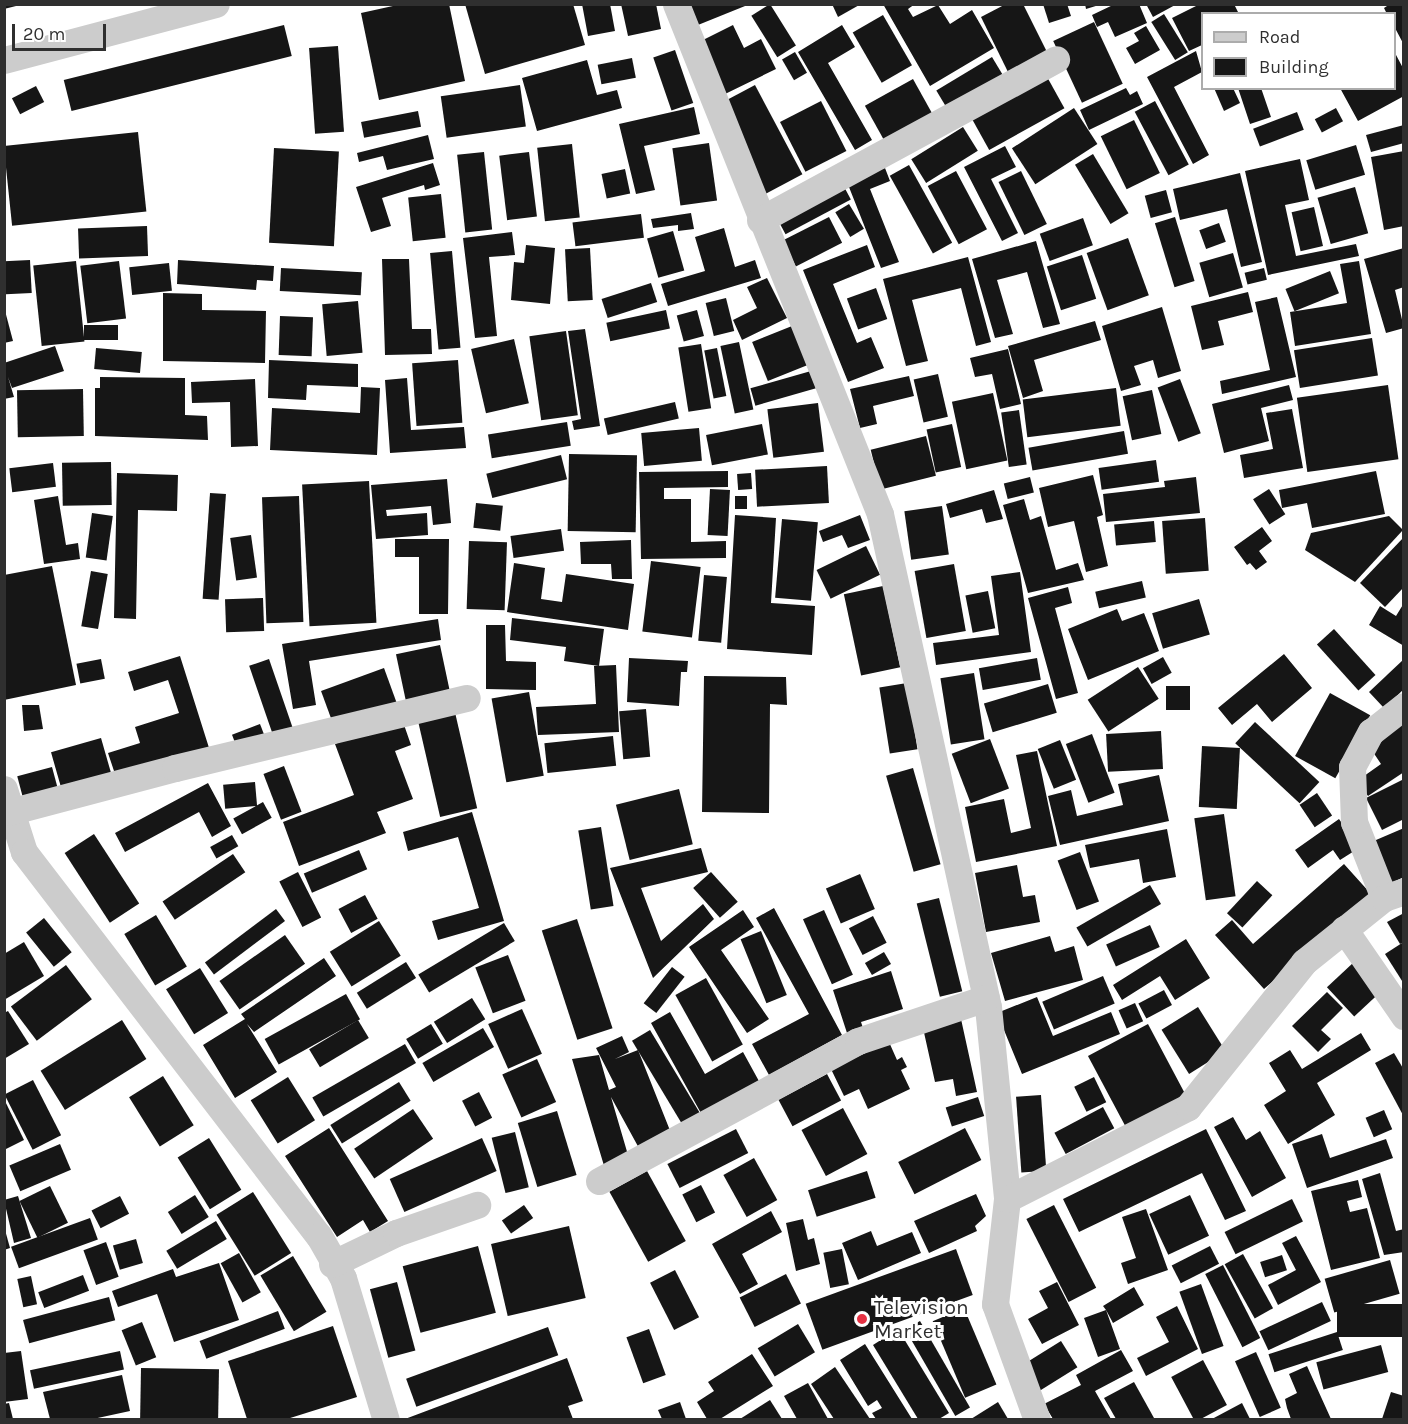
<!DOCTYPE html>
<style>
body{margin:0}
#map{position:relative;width:1408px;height:1424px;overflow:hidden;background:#fff;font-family:Karla,sans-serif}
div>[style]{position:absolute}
.building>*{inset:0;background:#161616;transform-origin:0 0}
.minor>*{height:27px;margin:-13.5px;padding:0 13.5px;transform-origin:13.5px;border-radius:13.5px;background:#ccc}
.dots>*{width:16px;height:16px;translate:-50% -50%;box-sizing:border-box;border:3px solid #fff;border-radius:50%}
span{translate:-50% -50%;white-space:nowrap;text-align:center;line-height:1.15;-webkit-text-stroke:6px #fff;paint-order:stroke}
.poi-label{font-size:21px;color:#2f2f2f}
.left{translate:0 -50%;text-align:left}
.frame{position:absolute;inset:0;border:6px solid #2f2f2f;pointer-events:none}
.legend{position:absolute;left:1201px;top:12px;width:195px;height:78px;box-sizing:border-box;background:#fff;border:2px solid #acacac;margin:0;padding:8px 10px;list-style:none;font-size:18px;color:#2f2f2f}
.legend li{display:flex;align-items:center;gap:12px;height:30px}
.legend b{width:30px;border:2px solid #acacac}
.scale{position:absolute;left:12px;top:24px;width:94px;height:27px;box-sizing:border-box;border:3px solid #2f2f2f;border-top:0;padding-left:8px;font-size:18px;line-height:21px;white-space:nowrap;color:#2f2f2f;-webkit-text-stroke:4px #fff;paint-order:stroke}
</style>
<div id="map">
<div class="building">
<i style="clip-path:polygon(4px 4px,20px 4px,20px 5px,4px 9px)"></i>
<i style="clip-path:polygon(402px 4px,449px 4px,465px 81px,379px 100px,361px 13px)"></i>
<i style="clip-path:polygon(465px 4px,573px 4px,585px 45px,485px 74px)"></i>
<i style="clip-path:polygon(582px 4px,610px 4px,615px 31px,588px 36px)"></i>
<i style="clip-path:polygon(621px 4px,656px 4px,661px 29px,628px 36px)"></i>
<i style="clip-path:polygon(684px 4px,750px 4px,693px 27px)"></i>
<i style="left:770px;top:4px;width:49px;height:22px;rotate:58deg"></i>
<i style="clip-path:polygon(832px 4px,861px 4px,838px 17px)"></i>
<i style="clip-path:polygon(883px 4px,915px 4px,908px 9px,913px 17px,938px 5px,950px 24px,972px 10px,994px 48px,930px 86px)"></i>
<i style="clip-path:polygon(1006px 4px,1023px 4px,1047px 52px,1008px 72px,981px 17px)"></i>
<i style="clip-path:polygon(1043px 4px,1067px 4px,1071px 16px,1049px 23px)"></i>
<i style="clip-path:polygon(1085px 4px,1099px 4px,1099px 5px,1086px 9px)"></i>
<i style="clip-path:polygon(1115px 4px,1139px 4px,1147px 23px,1115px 37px,1108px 22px,1097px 27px,1092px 15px)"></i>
<i style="clip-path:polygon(1146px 4px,1177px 4px,1153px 17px)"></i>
<i style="clip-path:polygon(1200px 4px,1234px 4px,1239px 14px,1202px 14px,1202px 45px,1189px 51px,1172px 18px)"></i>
<i style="clip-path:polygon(1390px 4px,1404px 4px,1404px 45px,1395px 28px,1395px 14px,1387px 14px,1384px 8px)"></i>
<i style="left:1164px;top:14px;width:45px;height:15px;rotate:58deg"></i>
<i style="left:883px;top:15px;width:58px;height:35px;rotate:60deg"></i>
<i style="left:1094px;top:22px;width:68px;height:45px;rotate:65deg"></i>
<i style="left:284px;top:25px;width:32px;height:227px;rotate:76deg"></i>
<i style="clip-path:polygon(733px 25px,744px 48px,761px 39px,776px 69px,723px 95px,697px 43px)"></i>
<i style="clip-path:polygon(842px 25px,855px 47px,828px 63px,872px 140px,855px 150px,798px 52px)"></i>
<i style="clip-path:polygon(1146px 26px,1160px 50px,1135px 64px,1126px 48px,1139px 41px,1134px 33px)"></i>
<i style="left:338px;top:46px;width:86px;height:29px;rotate:86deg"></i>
<i style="left:675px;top:50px;width:56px;height:23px;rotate:71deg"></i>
<i style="clip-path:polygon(1196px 51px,1202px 72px,1174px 87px,1209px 155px,1193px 164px,1147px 77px)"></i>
<i style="left:795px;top:52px;width:24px;height:15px;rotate:60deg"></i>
<i style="clip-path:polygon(1395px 53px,1404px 70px,1404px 96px,1358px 121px,1340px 88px,1395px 88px)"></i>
<i style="left:992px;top:57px;width:21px;height:65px;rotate:59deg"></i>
<i style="left:632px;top:58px;width:20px;height:35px;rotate:79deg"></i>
<i style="clip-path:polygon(587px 60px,597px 95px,617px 90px,622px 108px,537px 131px,522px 78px)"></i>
<i style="left:1046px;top:75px;width:38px;height:86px;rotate:61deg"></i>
<i style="left:913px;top:79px;width:39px;height:55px;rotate:61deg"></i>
<i style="left:520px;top:85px;width:42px;height:80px;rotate:82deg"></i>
<i style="left:755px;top:85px;width:101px;height:42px;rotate:62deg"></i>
<i style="left:36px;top:86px;width:18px;height:27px;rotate:63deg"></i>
<i style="clip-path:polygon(1126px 88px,1130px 95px,1137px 91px,1143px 104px,1089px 130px,1080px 110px)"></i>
<i style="clip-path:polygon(1214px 88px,1233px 88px,1240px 103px,1224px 111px)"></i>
<i style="clip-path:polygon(1238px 88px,1261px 88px,1271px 117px,1250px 124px)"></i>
<i style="left:821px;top:101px;width:56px;height:46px;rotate:63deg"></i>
<i style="left:1155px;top:101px;width:72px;height:23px;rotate:62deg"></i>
<i style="clip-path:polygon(694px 107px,700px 134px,644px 146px,655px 190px,636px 194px,619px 124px)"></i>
<i style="left:1074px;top:108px;width:43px;height:74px;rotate:57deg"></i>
<i style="left:1336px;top:108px;width:15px;height:24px;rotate:62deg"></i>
<i style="left:418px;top:111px;width:16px;height:58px;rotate:79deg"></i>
<i style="left:1297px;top:112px;width:19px;height:47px;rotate:69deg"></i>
<i style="left:1134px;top:120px;width:59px;height:37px;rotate:64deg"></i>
<i style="clip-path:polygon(1404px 125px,1404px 143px,1371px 152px,1366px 135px)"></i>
<i style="left:963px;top:127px;width:28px;height:61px;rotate:58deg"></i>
<i style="left:138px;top:132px;width:80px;height:135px;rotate:84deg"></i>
<i style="clip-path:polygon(428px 135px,434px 159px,387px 170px,383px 156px,359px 162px,357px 153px)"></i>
<i style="left:709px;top:143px;width:58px;height:37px;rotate:82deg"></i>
<i style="left:572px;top:144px;width:74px;height:35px;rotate:84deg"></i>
<i style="left:1356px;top:145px;width:31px;height:52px;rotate:73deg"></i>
<i style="clip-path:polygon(1005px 146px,1016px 167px,991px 179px,1018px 233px,1002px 241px,964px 167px)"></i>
<i style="left:274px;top:148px;width:65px;height:95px;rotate:3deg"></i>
<i style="clip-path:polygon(1404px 151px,1404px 226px,1384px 230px,1371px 157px)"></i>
<i style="left:484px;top:152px;width:78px;height:27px;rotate:84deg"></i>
<i style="left:529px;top:152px;width:65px;height:30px;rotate:83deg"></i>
<i style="left:1093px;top:154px;width:69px;height:21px;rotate:59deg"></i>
<i style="clip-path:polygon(1300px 159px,1309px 200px,1285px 205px,1296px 256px,1356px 244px,1359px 256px,1268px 275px,1245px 171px)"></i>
<i style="clip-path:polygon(433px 163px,440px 185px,425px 190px,424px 185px,382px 198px,391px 226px,371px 232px,356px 187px)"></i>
<i style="left:909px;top:165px;width:89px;height:22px;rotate:61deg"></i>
<i style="clip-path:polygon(885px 168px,890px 181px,870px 189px,899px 262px,881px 268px,847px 182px)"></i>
<i style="left:625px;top:169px;width:25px;height:24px;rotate:78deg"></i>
<i style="left:956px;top:171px;width:66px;height:32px;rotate:62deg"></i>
<i style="left:1021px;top:171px;width:59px;height:25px;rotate:64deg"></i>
<i style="clip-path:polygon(1240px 173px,1262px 262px,1241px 267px,1227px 209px,1180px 220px,1173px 189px)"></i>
<i style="left:841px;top:181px;width:21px;height:74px;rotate:62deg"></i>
<i style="left:1355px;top:187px;width:48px;height:39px;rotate:74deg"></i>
<i style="left:1166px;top:190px;width:23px;height:22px;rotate:75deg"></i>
<i style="left:441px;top:194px;width:44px;height:33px;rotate:84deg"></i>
<i style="left:849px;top:204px;width:29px;height:16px;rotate:59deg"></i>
<i style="left:1314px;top:207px;width:40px;height:23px;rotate:77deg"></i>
<i style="clip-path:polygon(691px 213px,694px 229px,678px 231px,678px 225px,653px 228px,651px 219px)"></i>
<i style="left:641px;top:214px;width:24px;height:69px;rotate:83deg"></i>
<i style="left:829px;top:217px;width:29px;height:52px;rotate:63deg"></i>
<i style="left:1175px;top:217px;width:67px;height:21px;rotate:73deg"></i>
<i style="left:1083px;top:218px;width:29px;height:46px;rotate:70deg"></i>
<i style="left:1219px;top:223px;width:20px;height:21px;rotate:70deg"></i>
<i style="left:147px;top:226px;width:30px;height:69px;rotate:88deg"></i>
<i style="clip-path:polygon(724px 228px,735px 267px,755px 260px,761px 278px,668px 306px,661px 284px,705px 271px,695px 237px)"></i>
<i style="left:673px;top:231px;width:41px;height:27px;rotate:74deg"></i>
<i style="clip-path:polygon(512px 232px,515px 255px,489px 257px,497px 336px,475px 338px,463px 238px)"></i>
<i style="left:1128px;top:238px;width:61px;height:44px;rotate:70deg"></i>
<i style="clip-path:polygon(1036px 241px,1060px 324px,1043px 328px,1027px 272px,997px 280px,1013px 334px,995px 338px,972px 259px)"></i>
<i style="clip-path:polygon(526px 245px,555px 248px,550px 304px,511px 300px,514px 262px,524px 263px)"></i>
<i style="clip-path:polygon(867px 245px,875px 267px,833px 284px,857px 343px,871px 337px,884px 368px,848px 382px,803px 270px)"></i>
<i style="left:590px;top:248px;width:52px;height:25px;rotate:87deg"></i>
<i style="clip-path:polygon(1404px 248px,1404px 287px,1395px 290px,1404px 328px,1386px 333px,1364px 259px)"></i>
<i style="left:452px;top:251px;width:97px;height:22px;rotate:85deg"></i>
<i style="left:1233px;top:253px;width:36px;height:35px;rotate:74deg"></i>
<i style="left:1082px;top:255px;width:46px;height:37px;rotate:72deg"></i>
<i style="clip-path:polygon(968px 257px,991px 342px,976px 346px,961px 288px,912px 300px,928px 361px,906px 366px,883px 279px)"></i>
<i style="clip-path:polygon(382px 259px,409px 259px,412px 329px,431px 329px,432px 354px,385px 355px)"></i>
<i style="left:30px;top:260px;width:33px;height:26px;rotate:87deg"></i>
<i style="clip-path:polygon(178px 260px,274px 266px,273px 281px,257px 280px,256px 290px,177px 284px)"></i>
<i style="left:76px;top:261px;width:81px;height:43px;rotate:84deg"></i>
<i style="left:119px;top:261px;width:58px;height:39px;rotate:83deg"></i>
<i style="clip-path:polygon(1359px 261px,1371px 334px,1295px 346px,1290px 312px,1347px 303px,1340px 264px)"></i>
<i style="left:169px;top:263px;width:28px;height:40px;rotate:84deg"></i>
<i style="left:281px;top:268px;width:81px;height:23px;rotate:3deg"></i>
<i style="left:1264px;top:268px;width:12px;height:20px;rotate:76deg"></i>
<i style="left:1330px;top:271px;width:24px;height:48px;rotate:68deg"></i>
<i style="clip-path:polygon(767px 278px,787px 318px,742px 340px,733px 320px,757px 308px,747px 287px)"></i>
<i style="left:651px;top:283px;width:20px;height:52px;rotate:72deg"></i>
<i style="left:876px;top:288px;width:33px;height:31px;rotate:70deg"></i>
<i style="clip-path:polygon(1248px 292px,1253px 312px,1218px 321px,1224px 345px,1202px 350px,1191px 306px)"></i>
<i style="clip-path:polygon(163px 293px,202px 294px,202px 310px,266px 311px,265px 363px,163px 361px)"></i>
<i style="clip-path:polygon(1277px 297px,1296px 377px,1222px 394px,1220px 381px,1270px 370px,1255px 302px)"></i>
<i style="left:726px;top:298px;width:34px;height:21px;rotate:76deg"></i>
<i style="left:358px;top:301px;width:52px;height:36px;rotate:85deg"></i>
<i style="clip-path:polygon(4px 307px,13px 341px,4px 343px)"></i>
<i style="clip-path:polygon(1162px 307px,1181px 371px,1158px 378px,1153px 360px,1134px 366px,1141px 385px,1121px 391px,1102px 326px)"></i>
<i style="left:666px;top:310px;width:19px;height:61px;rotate:78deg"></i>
<i style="left:697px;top:310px;width:27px;height:21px;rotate:75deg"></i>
<i style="left:280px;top:316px;width:33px;height:39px;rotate:2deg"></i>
<i style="clip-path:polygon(1095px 321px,1101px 340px,1034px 360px,1043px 391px,1023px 398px,1008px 346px)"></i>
<i style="left:84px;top:325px;width:34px;height:15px"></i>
<i style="left:792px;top:326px;width:42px;height:43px;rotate:68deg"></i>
<i style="clip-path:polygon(585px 329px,600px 426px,574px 430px,572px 421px,581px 419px,568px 331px)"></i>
<i style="left:566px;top:331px;width:85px;height:37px;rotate:82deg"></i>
<i style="left:1372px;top:338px;width:38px;height:79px;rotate:81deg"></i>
<i style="left:514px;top:339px;width:66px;height:44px;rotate:77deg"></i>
<i style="left:739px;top:342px;width:69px;height:19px;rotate:78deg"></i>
<i style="left:701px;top:344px;width:65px;height:23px;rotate:81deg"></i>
<i style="clip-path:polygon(55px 346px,64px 371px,12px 388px,8px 377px,14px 397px,4px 399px,4px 363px)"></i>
<i style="left:96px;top:348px;width:46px;height:21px;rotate:5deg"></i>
<i style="left:717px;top:348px;width:49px;height:13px;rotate:79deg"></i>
<i style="clip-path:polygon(1008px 349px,1021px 404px,1000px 409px,992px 374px,975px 377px,970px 358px)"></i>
<i style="clip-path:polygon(269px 360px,358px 364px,358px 387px,307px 385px,306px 400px,268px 398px)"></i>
<i style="left:458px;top:360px;width:63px;height:46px;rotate:86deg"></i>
<i style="left:811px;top:371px;width:18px;height:63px;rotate:74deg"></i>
<i style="left:938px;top:374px;width:44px;height:25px;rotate:77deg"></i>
<i style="clip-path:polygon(909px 376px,914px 396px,873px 406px,877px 424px,860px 428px,850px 389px)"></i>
<i style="clip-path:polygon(100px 377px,185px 378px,185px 415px,207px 416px,208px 440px,95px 436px,95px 388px,100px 388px)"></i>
<i style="clip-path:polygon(407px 378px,411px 430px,464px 427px,466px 448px,390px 453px,385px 380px)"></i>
<i style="clip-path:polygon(255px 379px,258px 446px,231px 447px,230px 402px,192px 403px,191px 382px)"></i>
<i style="left:1180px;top:379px;width:58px;height:24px;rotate:69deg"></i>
<i style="clip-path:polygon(1289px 385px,1293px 400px,1261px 408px,1269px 441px,1224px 453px,1212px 404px)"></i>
<i style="left:1388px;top:385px;width:75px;height:92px;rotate:82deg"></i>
<i style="clip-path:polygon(361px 387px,380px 388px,377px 455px,270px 450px,272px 408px,360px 413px)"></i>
<i style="left:1116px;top:388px;width:38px;height:94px;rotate:83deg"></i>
<i style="left:83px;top:389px;width:47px;height:66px;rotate:89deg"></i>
<i style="left:1152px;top:390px;width:45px;height:30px;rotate:78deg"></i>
<i style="left:993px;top:393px;width:69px;height:42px;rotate:78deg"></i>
<i style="left:675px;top:402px;width:17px;height:73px;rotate:77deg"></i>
<i style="left:818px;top:403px;width:49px;height:51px;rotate:83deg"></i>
<i style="clip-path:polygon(1292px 409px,1303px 468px,1244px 478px,1240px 455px,1273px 449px,1266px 413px)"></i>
<i style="left:1019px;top:410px;width:55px;height:18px;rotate:82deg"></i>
<i style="left:567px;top:422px;width:24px;height:80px;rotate:81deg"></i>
<i style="left:762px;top:424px;width:31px;height:57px;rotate:79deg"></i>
<i style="left:952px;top:424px;width:44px;height:26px;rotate:78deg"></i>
<i style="left:699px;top:428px;width:33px;height:58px;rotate:85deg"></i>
<i style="left:1124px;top:431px;width:23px;height:97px;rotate:80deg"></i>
<i style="left:926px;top:436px;width:41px;height:57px;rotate:76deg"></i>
<i style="left:569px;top:454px;width:68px;height:77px;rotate:1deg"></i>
<i style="left:561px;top:455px;width:25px;height:77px;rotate:76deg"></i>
<i style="left:1156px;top:460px;width:22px;height:58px;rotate:82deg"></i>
<i style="left:111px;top:462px;width:43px;height:49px;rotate:89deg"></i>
<i style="left:53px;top:463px;width:24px;height:44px;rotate:83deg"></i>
<i style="left:827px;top:466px;width:37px;height:72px;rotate:87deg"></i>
<i style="clip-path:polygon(728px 471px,728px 487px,664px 488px,664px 499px,691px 499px,691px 542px,726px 541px,726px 558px,641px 559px,639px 472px)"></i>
<i style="clip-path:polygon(1376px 471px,1385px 514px,1312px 528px,1307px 503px,1282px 508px,1279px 490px)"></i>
<i style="clip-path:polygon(117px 473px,178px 475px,177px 511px,138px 510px,136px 619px,114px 618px)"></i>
<i style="left:751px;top:473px;width:16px;height:14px;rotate:86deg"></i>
<i style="clip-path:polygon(1093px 475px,1103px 515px,1097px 517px,1108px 566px,1086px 572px,1074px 521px,1048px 527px,1039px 488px)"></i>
<i style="left:1030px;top:477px;width:16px;height:27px;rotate:76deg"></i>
<i style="clip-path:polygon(1196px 477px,1200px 513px,1106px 522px,1103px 494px,1165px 487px,1164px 481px)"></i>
<i style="clip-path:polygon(447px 479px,451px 523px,433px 525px,431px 506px,386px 510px,387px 516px,427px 513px,428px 535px,376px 539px,371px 485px)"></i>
<i style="left:369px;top:481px;width:142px;height:67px;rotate:87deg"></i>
<i style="left:710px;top:489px;width:20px;height:46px;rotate:3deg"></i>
<i style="left:1269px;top:489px;width:30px;height:19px;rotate:57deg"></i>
<i style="clip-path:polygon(994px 490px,1003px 519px,986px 523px,982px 509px,950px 518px,946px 504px)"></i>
<i style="left:210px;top:493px;width:16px;height:106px;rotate:4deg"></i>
<i style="clip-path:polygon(58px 496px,66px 545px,78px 543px,80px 559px,44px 564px,34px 500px)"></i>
<i style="left:299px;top:496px;width:126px;height:37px;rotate:88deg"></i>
<i style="left:735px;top:496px;width:12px;height:13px"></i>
<i style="clip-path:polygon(1024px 499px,1030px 520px,1041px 516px,1056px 570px,1078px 563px,1084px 580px,1028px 593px,1003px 505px)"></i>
<i style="left:476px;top:503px;width:27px;height:25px;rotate:6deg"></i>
<i style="left:942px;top:506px;width:49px;height:38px;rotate:82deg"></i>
<i style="left:92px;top:513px;width:21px;height:45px;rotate:8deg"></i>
<i style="clip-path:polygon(735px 515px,776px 518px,771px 603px,815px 606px,812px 655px,727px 649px)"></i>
<i style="clip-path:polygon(860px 515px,870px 540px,848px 548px,842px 535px,823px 542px,819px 531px)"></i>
<i style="clip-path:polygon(1389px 516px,1403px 530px,1355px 582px,1305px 550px,1311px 533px)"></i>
<i style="left:1205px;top:518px;width:53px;height:43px;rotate:86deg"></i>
<i style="left:782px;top:519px;width:36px;height:79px;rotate:5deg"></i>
<i style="left:1154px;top:521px;width:21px;height:40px;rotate:85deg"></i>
<i style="clip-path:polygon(1262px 527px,1272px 541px,1259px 551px,1267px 562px,1256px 570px,1250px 563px,1247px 565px,1234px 547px)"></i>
<i style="left:561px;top:529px;width:22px;height:51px;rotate:82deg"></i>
<i style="left:251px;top:535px;width:43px;height:21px;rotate:82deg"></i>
<i style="clip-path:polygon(1404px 537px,1404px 587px,1385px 607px,1360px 583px)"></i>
<i style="clip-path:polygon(395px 539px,449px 539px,448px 614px,419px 614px,419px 557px,395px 557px)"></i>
<i style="clip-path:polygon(631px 540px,632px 579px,612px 579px,611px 564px,581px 564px,580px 542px)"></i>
<i style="left:469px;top:541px;width:38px;height:68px;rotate:2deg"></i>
<i style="left:866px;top:546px;width:32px;height:55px;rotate:64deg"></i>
<i style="left:651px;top:561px;width:50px;height:71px;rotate:7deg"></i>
<i style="clip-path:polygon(514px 563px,545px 568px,541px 599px,562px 602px,566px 574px,634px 584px,628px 630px,507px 612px)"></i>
<i style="left:954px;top:564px;width:68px;height:40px;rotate:80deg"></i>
<i style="clip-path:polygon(52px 566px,76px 685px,4px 700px,4px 575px)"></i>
<i style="left:91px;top:571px;width:17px;height:56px;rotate:10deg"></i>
<i style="clip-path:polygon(1020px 572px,1031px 652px,936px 665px,933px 643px,999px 635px,991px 576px)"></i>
<i style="left:704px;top:575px;width:23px;height:66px;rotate:5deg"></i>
<i style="left:1142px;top:581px;width:17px;height:48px;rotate:77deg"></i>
<i style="left:883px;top:586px;width:83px;height:40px;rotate:78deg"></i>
<i style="clip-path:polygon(1068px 587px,1072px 603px,1055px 608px,1078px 693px,1056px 699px,1028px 598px)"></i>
<i style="left:988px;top:591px;width:38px;height:23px;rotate:79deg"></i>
<i style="left:263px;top:598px;width:33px;height:38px;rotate:88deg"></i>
<i style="left:1199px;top:599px;width:37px;height:49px;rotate:73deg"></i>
<i style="clip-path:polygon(1404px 603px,1404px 646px,1369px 625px,1380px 606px,1396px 616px)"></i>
<i style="clip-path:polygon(1117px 609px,1122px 621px,1144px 613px,1159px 651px,1088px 680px,1068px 629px)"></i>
<i style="clip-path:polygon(512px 618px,604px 629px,599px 666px,564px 661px,566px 647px,510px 640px)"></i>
<i style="clip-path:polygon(438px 619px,441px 640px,309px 661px,316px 705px,293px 709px,282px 644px)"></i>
<i style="clip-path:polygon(486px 625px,505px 625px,506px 661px,536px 662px,536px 690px,486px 689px)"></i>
<i style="left:1334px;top:629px;width:62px;height:23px;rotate:48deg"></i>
<i style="left:440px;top:645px;width:48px;height:45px;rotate:78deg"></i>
<i style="clip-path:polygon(1284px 654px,1312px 688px,1272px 722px,1257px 704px,1232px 725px,1218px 708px)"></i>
<i style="clip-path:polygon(180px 656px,210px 751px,117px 780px,108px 753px,140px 743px,135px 727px,179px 713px,168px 680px,134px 691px,128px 672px)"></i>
<i style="left:1163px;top:657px;width:18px;height:23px;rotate:61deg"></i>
<i style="clip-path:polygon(629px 658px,688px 661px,687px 672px,681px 672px,679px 706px,627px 702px)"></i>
<i style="left:1037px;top:658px;width:22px;height:59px;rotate:80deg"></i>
<i style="left:101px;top:659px;width:20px;height:25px;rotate:79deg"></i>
<i style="left:269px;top:659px;width:75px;height:21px;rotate:71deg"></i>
<i style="clip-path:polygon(1404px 659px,1404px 689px,1384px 708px,1369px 692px)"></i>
<i style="clip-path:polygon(616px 665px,619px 732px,538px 735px,536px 707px,596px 704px,594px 666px)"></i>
<i style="left:1138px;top:667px;width:38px;height:60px;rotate:57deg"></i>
<i style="left:384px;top:668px;width:38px;height:67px;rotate:70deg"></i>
<i style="left:974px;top:673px;width:67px;height:34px;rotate:81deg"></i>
<i style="clip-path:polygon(704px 676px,786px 677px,787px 705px,770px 704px,769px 813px,702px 812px)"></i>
<i style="left:907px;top:683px;width:67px;height:28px;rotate:81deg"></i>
<i style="left:1048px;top:684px;width:30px;height:67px;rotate:73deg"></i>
<i style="left:1166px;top:686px;width:24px;height:24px"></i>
<i style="left:529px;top:692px;width:85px;height:38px;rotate:80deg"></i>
<i style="left:1330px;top:693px;width:46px;height:72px;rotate:29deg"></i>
<i style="clip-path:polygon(22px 705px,39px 705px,43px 729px,24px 731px)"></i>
<i style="left:454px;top:708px;width:103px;height:38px;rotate:77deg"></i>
<i style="left:646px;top:709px;width:48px;height:27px;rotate:85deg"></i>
<i style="clip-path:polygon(402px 719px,411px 745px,395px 751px,413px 799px,377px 812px,386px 833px,299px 866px,283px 822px,354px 795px,335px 744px)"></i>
<i style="left:1255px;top:722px;width:88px;height:29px;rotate:43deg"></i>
<i style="clip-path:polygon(1404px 723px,1404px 772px,1368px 796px,1357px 781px,1381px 764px,1369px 746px)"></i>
<i style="left:260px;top:724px;width:17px;height:30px;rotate:69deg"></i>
<i style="left:1161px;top:731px;width:38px;height:55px;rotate:87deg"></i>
<i style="left:1092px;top:734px;width:63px;height:28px;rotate:69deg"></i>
<i style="left:613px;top:736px;width:30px;height:69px;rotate:84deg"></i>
<i style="left:101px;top:738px;width:43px;height:52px;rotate:74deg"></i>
<i style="left:990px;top:739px;width:53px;height:41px;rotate:69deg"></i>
<i style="left:1060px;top:740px;width:43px;height:24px;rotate:68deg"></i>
<i style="left:1202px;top:746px;width:38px;height:61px;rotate:3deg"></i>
<i style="clip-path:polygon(1037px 751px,1057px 846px,976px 862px,965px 807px,1004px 799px,1011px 833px,1031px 828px,1016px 755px)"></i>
<i style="left:284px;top:766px;width:49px;height:22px;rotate:69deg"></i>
<i style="left:52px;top:767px;width:27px;height:36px;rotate:75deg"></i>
<i style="left:913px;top:768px;width:100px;height:28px;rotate:74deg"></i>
<i style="clip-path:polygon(1159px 775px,1169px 821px,1060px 845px,1048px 796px,1071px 790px,1077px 816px,1123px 805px,1118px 784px)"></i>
<i style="clip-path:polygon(1404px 779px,1404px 819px,1382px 830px,1366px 798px)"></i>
<i style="left:255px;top:782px;width:24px;height:32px;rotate:85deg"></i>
<i style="clip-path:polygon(208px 783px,231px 826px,212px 837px,199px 812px,125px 852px,115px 833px)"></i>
<i style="left:679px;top:789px;width:57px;height:65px;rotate:76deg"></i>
<i style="left:1317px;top:793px;width:27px;height:21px;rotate:56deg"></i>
<i style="left:263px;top:802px;width:18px;height:34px;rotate:61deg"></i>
<i style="clip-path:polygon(472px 812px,504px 921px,438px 940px,432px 921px,479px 908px,458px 837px,408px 851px,403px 832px)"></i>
<i style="left:1224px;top:814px;width:83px;height:30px;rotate:82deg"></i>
<i style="clip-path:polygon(1339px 819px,1359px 848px,1340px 860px,1333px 850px,1308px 868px,1295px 850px)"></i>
<i style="left:601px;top:827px;width:80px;height:23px;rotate:81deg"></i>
<i style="clip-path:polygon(1404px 828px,1404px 877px,1387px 885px,1369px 843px)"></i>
<i style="clip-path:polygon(1167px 829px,1176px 877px,1143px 883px,1139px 859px,1090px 868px,1085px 845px)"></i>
<i style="left:94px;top:834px;width:83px;height:35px;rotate:57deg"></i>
<i style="left:232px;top:835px;width:13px;height:25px;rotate:61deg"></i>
<i style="clip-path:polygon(701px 848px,708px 872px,641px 888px,661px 941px,703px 904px,714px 919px,653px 978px,610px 868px)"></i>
<i style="left:359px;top:850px;width:21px;height:60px;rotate:67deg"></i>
<i style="left:1080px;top:852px;width:53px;height:24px;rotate:69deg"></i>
<i style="left:233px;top:854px;width:22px;height:85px;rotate:56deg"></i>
<i style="clip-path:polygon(1344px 864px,1371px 894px,1264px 989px,1215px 935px,1232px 920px,1253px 944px)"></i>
<i style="clip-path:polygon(1017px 865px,1023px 897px,1035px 895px,1040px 922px,986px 932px,975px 873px)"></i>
<i style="left:298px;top:872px;width:51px;height:21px;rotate:63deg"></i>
<i style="left:711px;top:872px;width:40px;height:24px;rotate:48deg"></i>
<i style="left:860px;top:874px;width:38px;height:37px;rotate:67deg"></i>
<i style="left:1257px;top:881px;width:21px;height:44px;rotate:43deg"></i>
<i style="left:1150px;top:885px;width:22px;height:85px;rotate:60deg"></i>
<i style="left:365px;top:895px;width:27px;height:30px;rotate:62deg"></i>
<i style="left:939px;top:898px;width:96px;height:23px;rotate:76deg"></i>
<i style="clip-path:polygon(774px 908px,842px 1035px,769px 1075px,752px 1044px,809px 1014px,756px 918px)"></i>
<i style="left:276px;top:909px;width:15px;height:89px;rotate:53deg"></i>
<i style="clip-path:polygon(743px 910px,754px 927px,721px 950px,769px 1019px,747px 1033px,689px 947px)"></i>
<i style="left:824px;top:910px;width:71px;height:23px;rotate:66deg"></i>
<i style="clip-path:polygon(1404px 913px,1404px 942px,1400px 944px,1387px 922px)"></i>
<i style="left:156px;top:915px;width:60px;height:37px;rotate:59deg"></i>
<i style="left:873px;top:916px;width:30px;height:27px;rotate:63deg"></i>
<i style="left:44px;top:918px;width:44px;height:23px;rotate:51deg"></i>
<i style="left:577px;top:919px;width:115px;height:37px;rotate:72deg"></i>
<i style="left:379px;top:921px;width:41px;height:58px;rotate:58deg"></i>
<i style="left:504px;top:923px;width:21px;height:100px;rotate:59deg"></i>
<i style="left:1150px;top:925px;width:24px;height:48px;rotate:66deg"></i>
<i style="left:761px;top:931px;width:69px;height:22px;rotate:68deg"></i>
<i style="left:285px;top:935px;width:35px;height:80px;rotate:55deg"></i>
<i style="clip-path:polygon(1050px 936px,1055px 952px,1074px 946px,1083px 980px,1005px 1001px,991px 953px)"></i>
<i style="clip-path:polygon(1186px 939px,1210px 978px,1175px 1000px,1160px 976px,1122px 1000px,1113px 985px)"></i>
<i style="clip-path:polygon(24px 942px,44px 976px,4px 1000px,4px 954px)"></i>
<i style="clip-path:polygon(1402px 943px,1404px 946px,1404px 984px,1385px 954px)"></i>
<i style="left:884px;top:952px;width:14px;height:22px;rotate:60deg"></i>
<i style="left:508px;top:955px;width:49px;height:35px;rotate:69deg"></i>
<i style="clip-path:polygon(324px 958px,336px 976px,254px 1032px,247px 1024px,277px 1072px,235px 1098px,203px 1045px,245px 1019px,241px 1014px)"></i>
<i style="left:406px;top:962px;width:19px;height:58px;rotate:58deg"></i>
<i style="left:1354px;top:962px;width:40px;height:37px;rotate:47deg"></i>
<i style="left:66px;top:965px;width:43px;height:69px;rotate:53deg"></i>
<i style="left:672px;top:967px;width:16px;height:46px;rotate:38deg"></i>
<i style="left:200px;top:968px;width:53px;height:40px;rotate:58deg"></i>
<i style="clip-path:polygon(891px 971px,903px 1009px,861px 1022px,863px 1028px,847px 1033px,833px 990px)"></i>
<i style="left:1103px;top:976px;width:30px;height:66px;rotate:67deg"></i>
<i style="left:706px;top:978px;width:76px;height:35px;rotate:61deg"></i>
<i style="left:1164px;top:990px;width:17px;height:29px;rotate:62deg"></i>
<i style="clip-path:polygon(1327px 992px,1343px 1008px,1321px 1030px,1331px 1039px,1318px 1052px,1292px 1026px)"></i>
<i style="left:346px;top:994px;width:29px;height:93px;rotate:61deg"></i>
<i style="clip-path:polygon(1037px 997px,1053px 1036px,1111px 1012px,1120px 1034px,1022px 1074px,997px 1013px)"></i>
<i style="left:472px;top:998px;width:25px;height:45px;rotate:58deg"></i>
<i style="left:1135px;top:1003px;width:20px;height:18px;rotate:66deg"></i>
<i style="left:1198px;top:1007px;width:52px;height:43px;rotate:58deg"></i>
<i style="left:522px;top:1009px;width:49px;height:37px;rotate:66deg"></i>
<i style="clip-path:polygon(8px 1011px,29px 1044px,4px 1059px,4px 1013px)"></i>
<i style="clip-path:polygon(670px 1012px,705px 1074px,743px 1052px,760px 1083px,702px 1115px,651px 1023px)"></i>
<i style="clip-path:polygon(961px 1019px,977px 1092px,956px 1096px,953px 1079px,935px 1082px,923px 1028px)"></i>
<i style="left:122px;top:1020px;width:46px;height:96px;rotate:58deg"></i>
<i style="left:358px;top:1020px;width:21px;height:57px;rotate:59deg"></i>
<i style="left:431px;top:1024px;width:23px;height:29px;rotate:59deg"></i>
<i style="left:1148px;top:1024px;width:84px;height:68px;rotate:62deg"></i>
<i style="left:483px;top:1028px;width:22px;height:70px;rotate:60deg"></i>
<i style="left:650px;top:1030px;width:98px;height:21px;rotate:59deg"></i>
<i style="clip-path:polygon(1361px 1033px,1371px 1050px,1317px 1083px,1335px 1115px,1288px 1144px,1264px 1105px,1286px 1091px,1269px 1063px,1290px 1050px,1302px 1069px)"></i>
<i style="clip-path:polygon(622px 1036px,629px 1052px,615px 1059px,638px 1050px,671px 1133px,640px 1150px,611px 1097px,628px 1155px,605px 1169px,572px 1059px,599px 1055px,609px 1090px,616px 1087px,596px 1048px)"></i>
<i style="clip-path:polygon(889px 1042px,897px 1060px,902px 1057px,907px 1067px,901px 1070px,910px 1089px,868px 1109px,859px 1089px,844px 1096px,831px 1069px)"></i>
<i style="left:405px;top:1044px;width:22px;height:107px;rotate:60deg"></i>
<i style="clip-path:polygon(1394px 1053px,1404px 1070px,1404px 1117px,1375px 1063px)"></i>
<i style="left:537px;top:1059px;width:47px;height:38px;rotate:66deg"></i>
<i style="left:827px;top:1074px;width:30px;height:55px;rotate:62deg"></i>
<i style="left:163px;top:1076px;width:58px;height:40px;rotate:58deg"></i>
<i style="left:288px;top:1077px;width:51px;height:44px;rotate:58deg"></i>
<i style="left:1094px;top:1077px;width:28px;height:22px;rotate:64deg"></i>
<i style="left:33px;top:1080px;width:62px;height:32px;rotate:63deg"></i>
<i style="left:399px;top:1082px;width:22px;height:81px;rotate:58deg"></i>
<i style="left:479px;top:1092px;width:29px;height:19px;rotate:63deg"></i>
<i style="left:1041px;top:1095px;width:76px;height:25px;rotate:86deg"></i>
<i style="left:978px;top:1097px;width:20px;height:34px;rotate:72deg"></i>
<i style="clip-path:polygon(4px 1099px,24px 1140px,4px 1150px)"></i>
<i style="left:1103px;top:1107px;width:24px;height:55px;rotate:62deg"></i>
<i style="left:843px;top:1108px;width:52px;height:47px;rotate:62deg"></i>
<i style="left:413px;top:1109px;width:36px;height:71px;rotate:56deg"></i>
<i style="left:1384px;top:1110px;width:21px;height:20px;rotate:67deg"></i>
<i style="left:557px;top:1111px;width:67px;height:41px;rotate:73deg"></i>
<i style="clip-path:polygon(1233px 1117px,1246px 1140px,1260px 1131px,1286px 1178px,1252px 1197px,1214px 1127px)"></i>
<i style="clip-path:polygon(329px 1128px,388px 1221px,370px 1232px,363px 1220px,337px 1237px,285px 1156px)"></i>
<i style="left:965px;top:1128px;width:36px;height:75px;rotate:63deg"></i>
<i style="left:736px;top:1129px;width:27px;height:77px;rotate:63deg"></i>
<i style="clip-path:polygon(1206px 1129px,1246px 1211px,1225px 1220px,1202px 1173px,1079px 1232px,1063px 1199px)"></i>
<i style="left:515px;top:1132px;width:57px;height:24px;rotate:76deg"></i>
<i style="clip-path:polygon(1322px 1134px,1330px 1158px,1386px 1139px,1393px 1158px,1307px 1188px,1292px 1144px)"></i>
<i style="left:209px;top:1138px;width:61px;height:37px;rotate:58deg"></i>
<i style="left:482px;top:1138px;width:36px;height:101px;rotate:66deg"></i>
<i style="left:60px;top:1144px;width:28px;height:55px;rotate:67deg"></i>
<i style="left:754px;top:1158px;width:48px;height:35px;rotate:61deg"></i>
<i style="left:647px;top:1171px;width:80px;height:43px;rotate:61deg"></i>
<i style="left:867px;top:1171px;width:28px;height:62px;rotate:72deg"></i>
<i style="clip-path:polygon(1380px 1173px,1396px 1231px,1404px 1229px,1404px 1252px,1384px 1255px,1362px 1179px)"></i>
<i style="clip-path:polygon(1358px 1180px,1362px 1197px,1347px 1201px,1350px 1212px,1367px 1208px,1380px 1258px,1331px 1270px,1311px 1191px)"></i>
<i style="left:701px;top:1185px;width:31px;height:21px;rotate:63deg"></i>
<i style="left:50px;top:1186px;width:41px;height:34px;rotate:64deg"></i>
<i style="left:253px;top:1192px;width:72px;height:43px;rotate:58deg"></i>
<i style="clip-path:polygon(976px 1194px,986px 1216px,975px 1226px,977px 1231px,929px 1253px,914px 1221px)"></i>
<i style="left:195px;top:1195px;width:26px;height:32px;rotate:58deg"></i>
<i style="left:1190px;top:1195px;width:45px;height:45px;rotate:65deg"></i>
<i style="clip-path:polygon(18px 1196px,31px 1238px,14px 1243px,4px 1200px)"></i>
<i style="left:120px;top:1196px;width:20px;height:32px;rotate:63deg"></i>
<i style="left:1292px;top:1199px;width:25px;height:75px;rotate:64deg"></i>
<i style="left:524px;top:1205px;width:16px;height:27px;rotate:55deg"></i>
<i style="left:1054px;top:1205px;width:93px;height:31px;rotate:63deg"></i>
<i style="clip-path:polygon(1146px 1209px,1168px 1270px,1128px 1284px,1121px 1263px,1136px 1258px,1122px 1217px)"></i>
<i style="clip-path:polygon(771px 1211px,782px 1232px,742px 1254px,758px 1284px,740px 1294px,712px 1244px)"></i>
<i style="left:90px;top:1218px;width:23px;height:84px;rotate:70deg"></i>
<i style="clip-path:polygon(803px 1219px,808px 1240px,814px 1238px,820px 1264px,796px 1271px,786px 1223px)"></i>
<i style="left:216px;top:1221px;width:21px;height:58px;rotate:59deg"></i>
<i style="left:569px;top:1226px;width:74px;height:80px;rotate:77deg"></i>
<i style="clip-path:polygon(5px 1230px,10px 1248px,4px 1250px,4px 1231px)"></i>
<i style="clip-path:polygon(871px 1231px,877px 1246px,912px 1232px,921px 1253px,858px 1280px,842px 1243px)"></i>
<i style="clip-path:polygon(1296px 1236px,1321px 1282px,1278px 1305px,1268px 1285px,1296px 1270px,1282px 1243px)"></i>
<i style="left:136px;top:1239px;width:25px;height:24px;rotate:74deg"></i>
<i style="left:106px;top:1242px;width:37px;height:24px;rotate:70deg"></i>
<i style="left:478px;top:1246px;width:69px;height:78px;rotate:75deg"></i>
<i style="left:1210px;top:1246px;width:20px;height:43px;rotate:63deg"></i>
<i style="left:842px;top:1249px;width:36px;height:19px;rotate:79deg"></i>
<i style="left:956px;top:1249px;width:49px;height:160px;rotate:70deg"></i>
<i style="left:239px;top:1253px;width:45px;height:21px;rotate:61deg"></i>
<i style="left:1243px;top:1254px;width:62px;height:21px;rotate:61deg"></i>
<i style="left:1282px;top:1255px;width:16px;height:23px;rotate:72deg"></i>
<i style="left:293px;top:1256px;width:65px;height:38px;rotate:59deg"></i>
<i style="left:1390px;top:1260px;width:35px;height:68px;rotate:74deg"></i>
<i style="clip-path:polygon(219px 1263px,239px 1320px,174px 1342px,157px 1294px,118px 1307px,112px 1291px,173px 1269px,176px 1277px)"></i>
<i style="left:1223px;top:1265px;width:82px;height:20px;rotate:63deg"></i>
<i style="left:675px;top:1270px;width:53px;height:28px;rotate:63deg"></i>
<i style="left:786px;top:1274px;width:33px;height:52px;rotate:63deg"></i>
<i style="left:83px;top:1275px;width:17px;height:48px;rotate:69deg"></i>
<i style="left:31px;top:1276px;width:29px;height:14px;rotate:78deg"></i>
<i style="left:397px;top:1282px;width:71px;height:28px;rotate:75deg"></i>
<i style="clip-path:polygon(1057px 1282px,1079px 1325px,1042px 1344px,1028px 1319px,1048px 1308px,1039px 1291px)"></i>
<i style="left:1201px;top:1284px;width:66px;height:23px;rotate:70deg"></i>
<i style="clip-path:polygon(1134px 1287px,1144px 1305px,1113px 1323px,1106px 1310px,1120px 1349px,1098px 1357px,1084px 1318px,1106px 1310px,1103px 1306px)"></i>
<i style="left:109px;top:1297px;width:24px;height:89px;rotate:75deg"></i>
<i style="left:1322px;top:1302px;width:21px;height:69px;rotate:65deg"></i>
<i style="left:1404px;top:1304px;width:33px;height:67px;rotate:90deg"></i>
<i style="clip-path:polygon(1177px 1306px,1198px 1349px,1146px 1376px,1137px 1358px,1169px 1342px,1156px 1317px)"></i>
<i style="left:964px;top:1308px;width:83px;height:34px;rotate:67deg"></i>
<i style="left:278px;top:1311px;width:19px;height:84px;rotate:69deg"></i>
<i style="left:920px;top:1321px;width:100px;height:17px;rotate:60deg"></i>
<i style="left:142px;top:1322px;width:38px;height:22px;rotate:68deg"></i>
<i style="left:798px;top:1324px;width:33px;height:47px;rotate:59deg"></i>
<i style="clip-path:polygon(333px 1326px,357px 1397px,287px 1419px,247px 1419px,228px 1361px)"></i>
<i style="left:548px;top:1327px;width:30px;height:151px;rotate:70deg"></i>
<i style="left:649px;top:1329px;width:49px;height:24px;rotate:70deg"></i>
<i style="clip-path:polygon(898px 1329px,949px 1413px,939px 1419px,918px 1419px,873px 1345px)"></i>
<i style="left:1337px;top:1332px;width:19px;height:72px;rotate:72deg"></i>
<i style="left:1061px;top:1341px;width:31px;height:44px;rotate:58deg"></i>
<i style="clip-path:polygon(865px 1344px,912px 1419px,876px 1419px,872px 1413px,882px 1408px,877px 1400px,868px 1406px,840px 1360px)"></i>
<i style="left:1381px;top:1345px;width:28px;height:67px;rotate:75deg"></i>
<i style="clip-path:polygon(1121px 1350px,1133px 1371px,1095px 1391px,1111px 1419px,1053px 1419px,1044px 1404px,1081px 1385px,1076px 1375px)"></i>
<i style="clip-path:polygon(21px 1351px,28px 1399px,4px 1402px,4px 1353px)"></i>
<i style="left:120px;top:1351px;width:19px;height:92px;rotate:78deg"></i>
<i style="left:1256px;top:1352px;width:61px;height:23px;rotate:66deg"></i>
<i style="clip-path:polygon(752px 1354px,773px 1386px,720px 1419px,707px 1419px,697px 1402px,714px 1391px,708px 1382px)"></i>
<i style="clip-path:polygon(567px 1358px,583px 1401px,568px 1406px,573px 1419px,405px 1419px)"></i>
<i style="left:1203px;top:1360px;width:51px;height:36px;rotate:62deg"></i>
<i style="clip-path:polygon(1307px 1366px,1331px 1419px,1291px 1419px,1287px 1408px,1285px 1399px,1297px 1393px,1289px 1374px)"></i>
<i style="clip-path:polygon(835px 1367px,870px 1419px,834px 1419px,811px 1384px)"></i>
<i style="left:141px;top:1368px;width:78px;height:51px;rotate:1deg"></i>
<i style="clip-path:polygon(122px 1375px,130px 1411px,93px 1419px,50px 1419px,43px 1392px)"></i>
<i style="clip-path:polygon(1134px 1382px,1154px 1418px,1152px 1419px,1116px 1419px,1104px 1398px)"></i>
<i style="clip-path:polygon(808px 1383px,828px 1419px,797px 1419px,784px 1396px)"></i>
<i style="clip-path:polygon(1391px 1392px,1404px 1396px,1404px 1419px,1382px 1419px)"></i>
<i style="clip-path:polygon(770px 1400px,782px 1419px,740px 1419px)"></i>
<i style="clip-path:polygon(680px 1402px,686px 1419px,662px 1419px,658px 1410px)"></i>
<i style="clip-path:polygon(998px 1402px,1008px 1419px,971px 1419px)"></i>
<i style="clip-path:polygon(9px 1403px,13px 1419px,4px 1419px,4px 1404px)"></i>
<i style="clip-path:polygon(1242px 1403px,1250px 1419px,1212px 1419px)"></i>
</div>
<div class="minor">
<i style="left:676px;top:4px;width:549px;rotate:68.2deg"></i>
<i style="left:880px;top:514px;width:505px;rotate:77.64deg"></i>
<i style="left:988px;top:1007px;width:193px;rotate:84.3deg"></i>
<i style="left:1007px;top:1199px;width:106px;rotate:96.5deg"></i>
<i style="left:995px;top:1304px;width:123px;rotate:70.1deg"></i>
<i style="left:4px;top:60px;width:219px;rotate:-14.8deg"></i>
<i style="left:760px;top:220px;width:337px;rotate:-28.5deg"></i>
<i style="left:4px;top:789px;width:66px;rotate:72.4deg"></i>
<i style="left:24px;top:852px;width:484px;rotate:52.5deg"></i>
<i style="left:319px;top:1236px;width:48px;rotate:60.3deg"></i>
<i style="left:343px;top:1278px;width:148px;rotate:73.2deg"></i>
<i style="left:9px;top:812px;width:172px;rotate:-14.8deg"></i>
<i style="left:175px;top:768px;width:300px;rotate:-13.5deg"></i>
<i style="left:1384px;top:898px;width:82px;rotate:-111.5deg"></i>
<i style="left:1354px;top:822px;width:55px;rotate:-92.1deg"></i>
<i style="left:1352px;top:767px;width:40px;rotate:-62deg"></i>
<i style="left:1371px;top:732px;width:42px;rotate:-38.2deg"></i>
<i style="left:1344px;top:929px;width:106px;rotate:55.4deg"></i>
<i style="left:599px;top:1181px;width:294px;rotate:-28.4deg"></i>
<i style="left:858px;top:1041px;width:135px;rotate:-18.6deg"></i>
<i style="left:1007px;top:1199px;width:203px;rotate:-26.9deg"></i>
<i style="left:1188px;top:1107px;width:186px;rotate:-51.3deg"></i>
<i style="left:1304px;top:962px;width:102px;rotate:-38.7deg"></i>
<i style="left:1384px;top:898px;width:21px;rotate:-19deg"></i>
<i style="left:332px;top:1264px;width:71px;rotate:-25.8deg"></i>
<i style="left:396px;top:1233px;width:86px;rotate:-19.1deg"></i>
</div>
<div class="dots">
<i style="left:862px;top:1319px;background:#e53143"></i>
</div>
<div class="poi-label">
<span class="left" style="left:874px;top:1319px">Television<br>Market</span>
</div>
<div class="frame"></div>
<ul class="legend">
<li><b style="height:8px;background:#ccc"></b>Road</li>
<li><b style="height:16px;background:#161616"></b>Building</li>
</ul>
<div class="scale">20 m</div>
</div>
